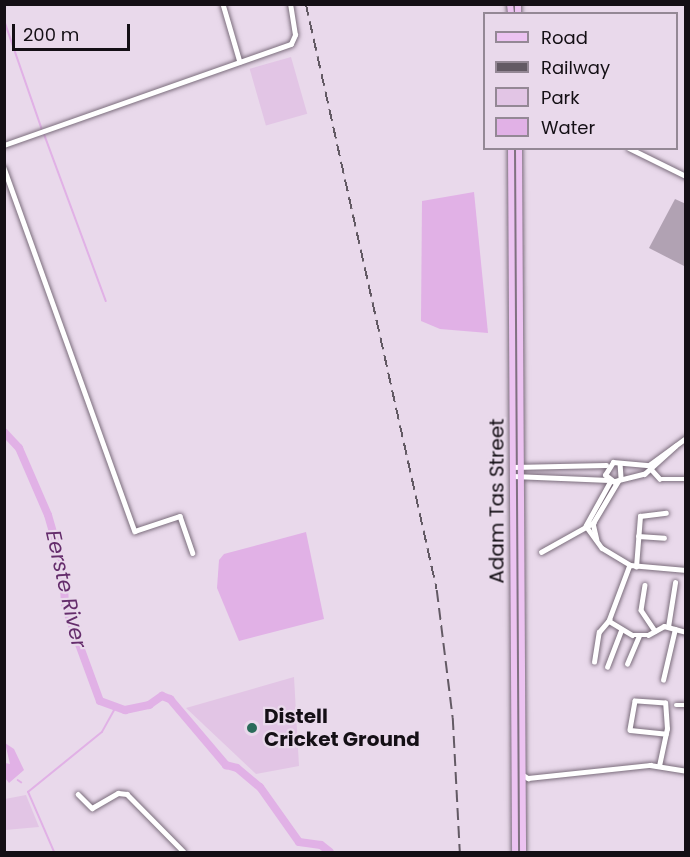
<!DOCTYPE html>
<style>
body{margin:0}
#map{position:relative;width:690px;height:857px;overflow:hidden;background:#e9d9eb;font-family:Poppins,sans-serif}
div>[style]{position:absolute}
.green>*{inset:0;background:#e2c5e5;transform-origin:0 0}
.water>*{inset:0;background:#e1b1e6}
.stream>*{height:1.5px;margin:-0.75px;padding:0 0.75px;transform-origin:0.75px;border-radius:0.75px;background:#e1b1e6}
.river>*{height:8px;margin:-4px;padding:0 4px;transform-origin:4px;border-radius:4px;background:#e1b1e6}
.building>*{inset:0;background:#b1a2b3}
.roads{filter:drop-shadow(0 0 2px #7b6d7c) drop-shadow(0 0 2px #7b6d7c)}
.minor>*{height:4.5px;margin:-2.25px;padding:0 2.25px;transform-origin:2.25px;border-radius:2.25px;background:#fff}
.major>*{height:6px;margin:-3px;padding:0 3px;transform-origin:3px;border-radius:3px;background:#ecc3f1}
.rail>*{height:1.5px;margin-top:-0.75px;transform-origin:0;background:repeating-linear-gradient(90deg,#635a64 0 12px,transparent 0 18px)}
.dots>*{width:16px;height:16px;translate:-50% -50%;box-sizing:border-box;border:3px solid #e9d9eb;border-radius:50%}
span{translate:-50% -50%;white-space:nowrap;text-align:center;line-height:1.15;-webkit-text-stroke:4.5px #e9d9eb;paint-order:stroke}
.street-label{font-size:20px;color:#140f15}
.poi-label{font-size:20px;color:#140f15;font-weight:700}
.left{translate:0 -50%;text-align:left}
.water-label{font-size:21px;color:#652d6c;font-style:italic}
.frame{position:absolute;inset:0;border:6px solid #140f15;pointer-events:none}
.legend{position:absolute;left:483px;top:12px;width:195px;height:138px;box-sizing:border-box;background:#e9d9eb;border:2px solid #948895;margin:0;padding:8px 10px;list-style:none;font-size:18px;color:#140f15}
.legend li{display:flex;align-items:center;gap:12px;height:30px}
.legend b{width:30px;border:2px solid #948895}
.scale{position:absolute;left:12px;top:24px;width:118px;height:27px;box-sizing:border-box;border:3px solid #140f15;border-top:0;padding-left:8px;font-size:18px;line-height:21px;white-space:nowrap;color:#140f15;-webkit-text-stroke:4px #e9d9eb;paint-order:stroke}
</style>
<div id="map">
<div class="green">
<i style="left:291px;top:57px;width:59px;height:43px;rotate:74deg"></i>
<i style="clip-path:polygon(294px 677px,299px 766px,256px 774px,186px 708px)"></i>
<i style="clip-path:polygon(26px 795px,39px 827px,5px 830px,5px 799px)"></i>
</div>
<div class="water">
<i style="clip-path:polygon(474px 192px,488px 333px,440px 329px,421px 321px,422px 201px)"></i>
<i style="clip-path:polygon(306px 532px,324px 619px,239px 641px,217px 588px,219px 560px,224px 554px)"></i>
<i style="clip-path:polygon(5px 743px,14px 749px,24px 770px,9px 783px,5px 778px,5px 763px,10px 764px)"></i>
</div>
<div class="stream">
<i style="left:4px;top:19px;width:116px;rotate:70.9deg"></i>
<i style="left:44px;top:133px;width:179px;rotate:69.7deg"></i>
<i style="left:18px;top:780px;width:4px;rotate:34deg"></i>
<i style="left:54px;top:852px;width:65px;rotate:-113.4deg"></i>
<i style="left:28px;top:792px;width:95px;rotate:-39deg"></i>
<i style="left:102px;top:732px;width:26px;rotate:-61deg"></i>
</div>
<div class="river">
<i style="left:4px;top:432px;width:22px;rotate:47deg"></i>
<i style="left:19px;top:448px;width:73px;rotate:66.6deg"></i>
<i style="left:48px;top:515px;width:54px;rotate:73.9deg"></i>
<i style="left:63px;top:567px;width:39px;rotate:87deg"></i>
<i style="left:65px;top:606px;width:101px;rotate:69.8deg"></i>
<i style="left:100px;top:701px;width:27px;rotate:20deg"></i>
<i style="left:125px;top:710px;width:25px;rotate:-12deg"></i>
<i style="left:149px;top:705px;width:16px;rotate:-35deg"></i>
<i style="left:162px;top:696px;width:9px;rotate:21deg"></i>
<i style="left:170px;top:699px;width:87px;rotate:49.7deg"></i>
<i style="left:226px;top:765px;width:11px;rotate:15deg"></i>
<i style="left:237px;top:768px;width:30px;rotate:40deg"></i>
<i style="left:260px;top:787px;width:67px;rotate:54.7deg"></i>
<i style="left:299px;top:842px;width:22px;rotate:8deg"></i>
<i style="left:321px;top:845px;width:11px;rotate:38deg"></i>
</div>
<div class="building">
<i style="clip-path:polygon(675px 199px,686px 204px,686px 267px,649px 248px)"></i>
</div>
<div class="roads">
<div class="minor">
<i style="left:223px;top:4px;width:60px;rotate:73.7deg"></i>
<i style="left:4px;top:145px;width:304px;rotate:-19.4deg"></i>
<i style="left:291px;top:44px;width:10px;rotate:-66deg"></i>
<i style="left:295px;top:35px;width:31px;rotate:-99deg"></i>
<i style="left:629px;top:148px;width:64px;rotate:26.2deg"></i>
<i style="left:4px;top:168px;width:386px;rotate:70.2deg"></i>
<i style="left:135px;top:531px;width:47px;rotate:-18.4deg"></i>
<i style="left:180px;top:516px;width:39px;rotate:71deg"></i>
<i style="left:676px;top:446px;width:42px;rotate:137.9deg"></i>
<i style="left:645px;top:474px;width:32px;rotate:166deg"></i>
<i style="left:614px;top:482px;width:11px;rotate:-142deg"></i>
<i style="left:605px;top:475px;width:15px;rotate:-58deg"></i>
<i style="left:613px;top:462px;width:36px;rotate:5deg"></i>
<i style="left:649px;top:465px;width:46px;rotate:-36.1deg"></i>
<i style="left:620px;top:463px;width:16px;rotate:86deg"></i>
<i style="left:513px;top:467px;width:93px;rotate:-1.2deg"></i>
<i style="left:651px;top:469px;width:13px;rotate:48deg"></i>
<i style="left:660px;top:479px;width:26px"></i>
<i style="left:513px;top:476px;width:96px;rotate:2.4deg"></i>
<i style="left:611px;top:481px;width:51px;rotate:119.1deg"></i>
<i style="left:586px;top:526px;width:27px;rotate:54deg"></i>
<i style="left:602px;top:548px;width:33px;rotate:31deg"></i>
<i style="left:630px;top:565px;width:56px;rotate:5.1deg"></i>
<i style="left:593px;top:523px;width:49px;rotate:-59.2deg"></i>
<i style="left:593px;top:523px;width:17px;rotate:77deg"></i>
<i style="left:638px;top:536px;width:26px;rotate:4deg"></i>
<i style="left:541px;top:552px;width:60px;rotate:-29.1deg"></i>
<i style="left:630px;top:565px;width:60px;rotate:110.6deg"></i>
<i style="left:609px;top:621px;width:27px;rotate:31deg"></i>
<i style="left:632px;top:635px;width:16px"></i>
<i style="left:648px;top:635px;width:18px;rotate:-29deg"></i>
<i style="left:664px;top:626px;width:23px;rotate:15deg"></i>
<i style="left:636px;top:567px;width:51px;rotate:-85.5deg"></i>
<i style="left:640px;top:516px;width:26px;rotate:-7deg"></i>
<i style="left:645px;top:585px;width:25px;rotate:99deg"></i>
<i style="left:641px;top:610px;width:25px;rotate:56deg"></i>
<i style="left:668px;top:627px;width:45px;rotate:-81deg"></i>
<i style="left:594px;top:662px;width:30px;rotate:-81deg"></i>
<i style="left:599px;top:632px;width:16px;rotate:-50deg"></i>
<i style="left:627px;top:664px;width:30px;rotate:-67deg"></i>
<i style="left:607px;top:667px;width:39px;rotate:-69deg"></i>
<i style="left:663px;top:680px;width:52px;rotate:-76.8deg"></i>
<i style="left:676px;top:705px;width:10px"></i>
<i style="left:659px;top:766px;width:38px;rotate:-78deg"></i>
<i style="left:667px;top:729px;width:26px;rotate:-94deg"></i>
<i style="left:665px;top:703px;width:30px;rotate:-176deg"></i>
<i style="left:635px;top:701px;width:29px;rotate:100deg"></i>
<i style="left:630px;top:730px;width:36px;rotate:6deg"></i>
<i style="left:523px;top:775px;width:6px;rotate:31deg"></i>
<i style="left:528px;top:778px;width:123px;rotate:-6.1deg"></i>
<i style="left:650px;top:765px;width:36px;rotate:9deg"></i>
<i style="left:78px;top:794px;width:20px;rotate:45deg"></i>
<i style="left:92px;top:808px;width:30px;rotate:-30deg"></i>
<i style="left:118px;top:793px;width:9px;rotate:6deg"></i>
<i style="left:127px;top:794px;width:81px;rotate:45.5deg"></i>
</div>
<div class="major">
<i style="left:510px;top:4px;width:10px;rotate:84deg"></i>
<i style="left:518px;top:4px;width:10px;rotate:90deg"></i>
<i style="left:511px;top:148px;width:704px;rotate:89.67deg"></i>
<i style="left:519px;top:148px;width:704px;rotate:89.67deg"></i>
</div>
</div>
<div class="rail">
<i style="left:306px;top:4px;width:600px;rotate:77.4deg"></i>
<i style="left:437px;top:590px;width:129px;rotate:82.9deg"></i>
<i style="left:453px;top:718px;width:134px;rotate:87deg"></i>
</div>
<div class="dots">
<i style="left:252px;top:728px;background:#2a6b5a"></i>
</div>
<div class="street-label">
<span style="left:497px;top:501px;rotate:-90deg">Adam Tas Street</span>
</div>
<div class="poi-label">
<span class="left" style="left:264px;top:728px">Distell<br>Cricket Ground</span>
</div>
<div class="water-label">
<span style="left:66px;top:589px;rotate:77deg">Eerste River</span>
</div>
<div class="frame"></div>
<ul class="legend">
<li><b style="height:8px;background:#ecc3f1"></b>Road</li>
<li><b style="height:8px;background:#635a64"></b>Railway</li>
<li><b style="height:16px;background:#e2c5e5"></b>Park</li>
<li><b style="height:16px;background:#e1b1e6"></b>Water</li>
</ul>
<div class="scale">200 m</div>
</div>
